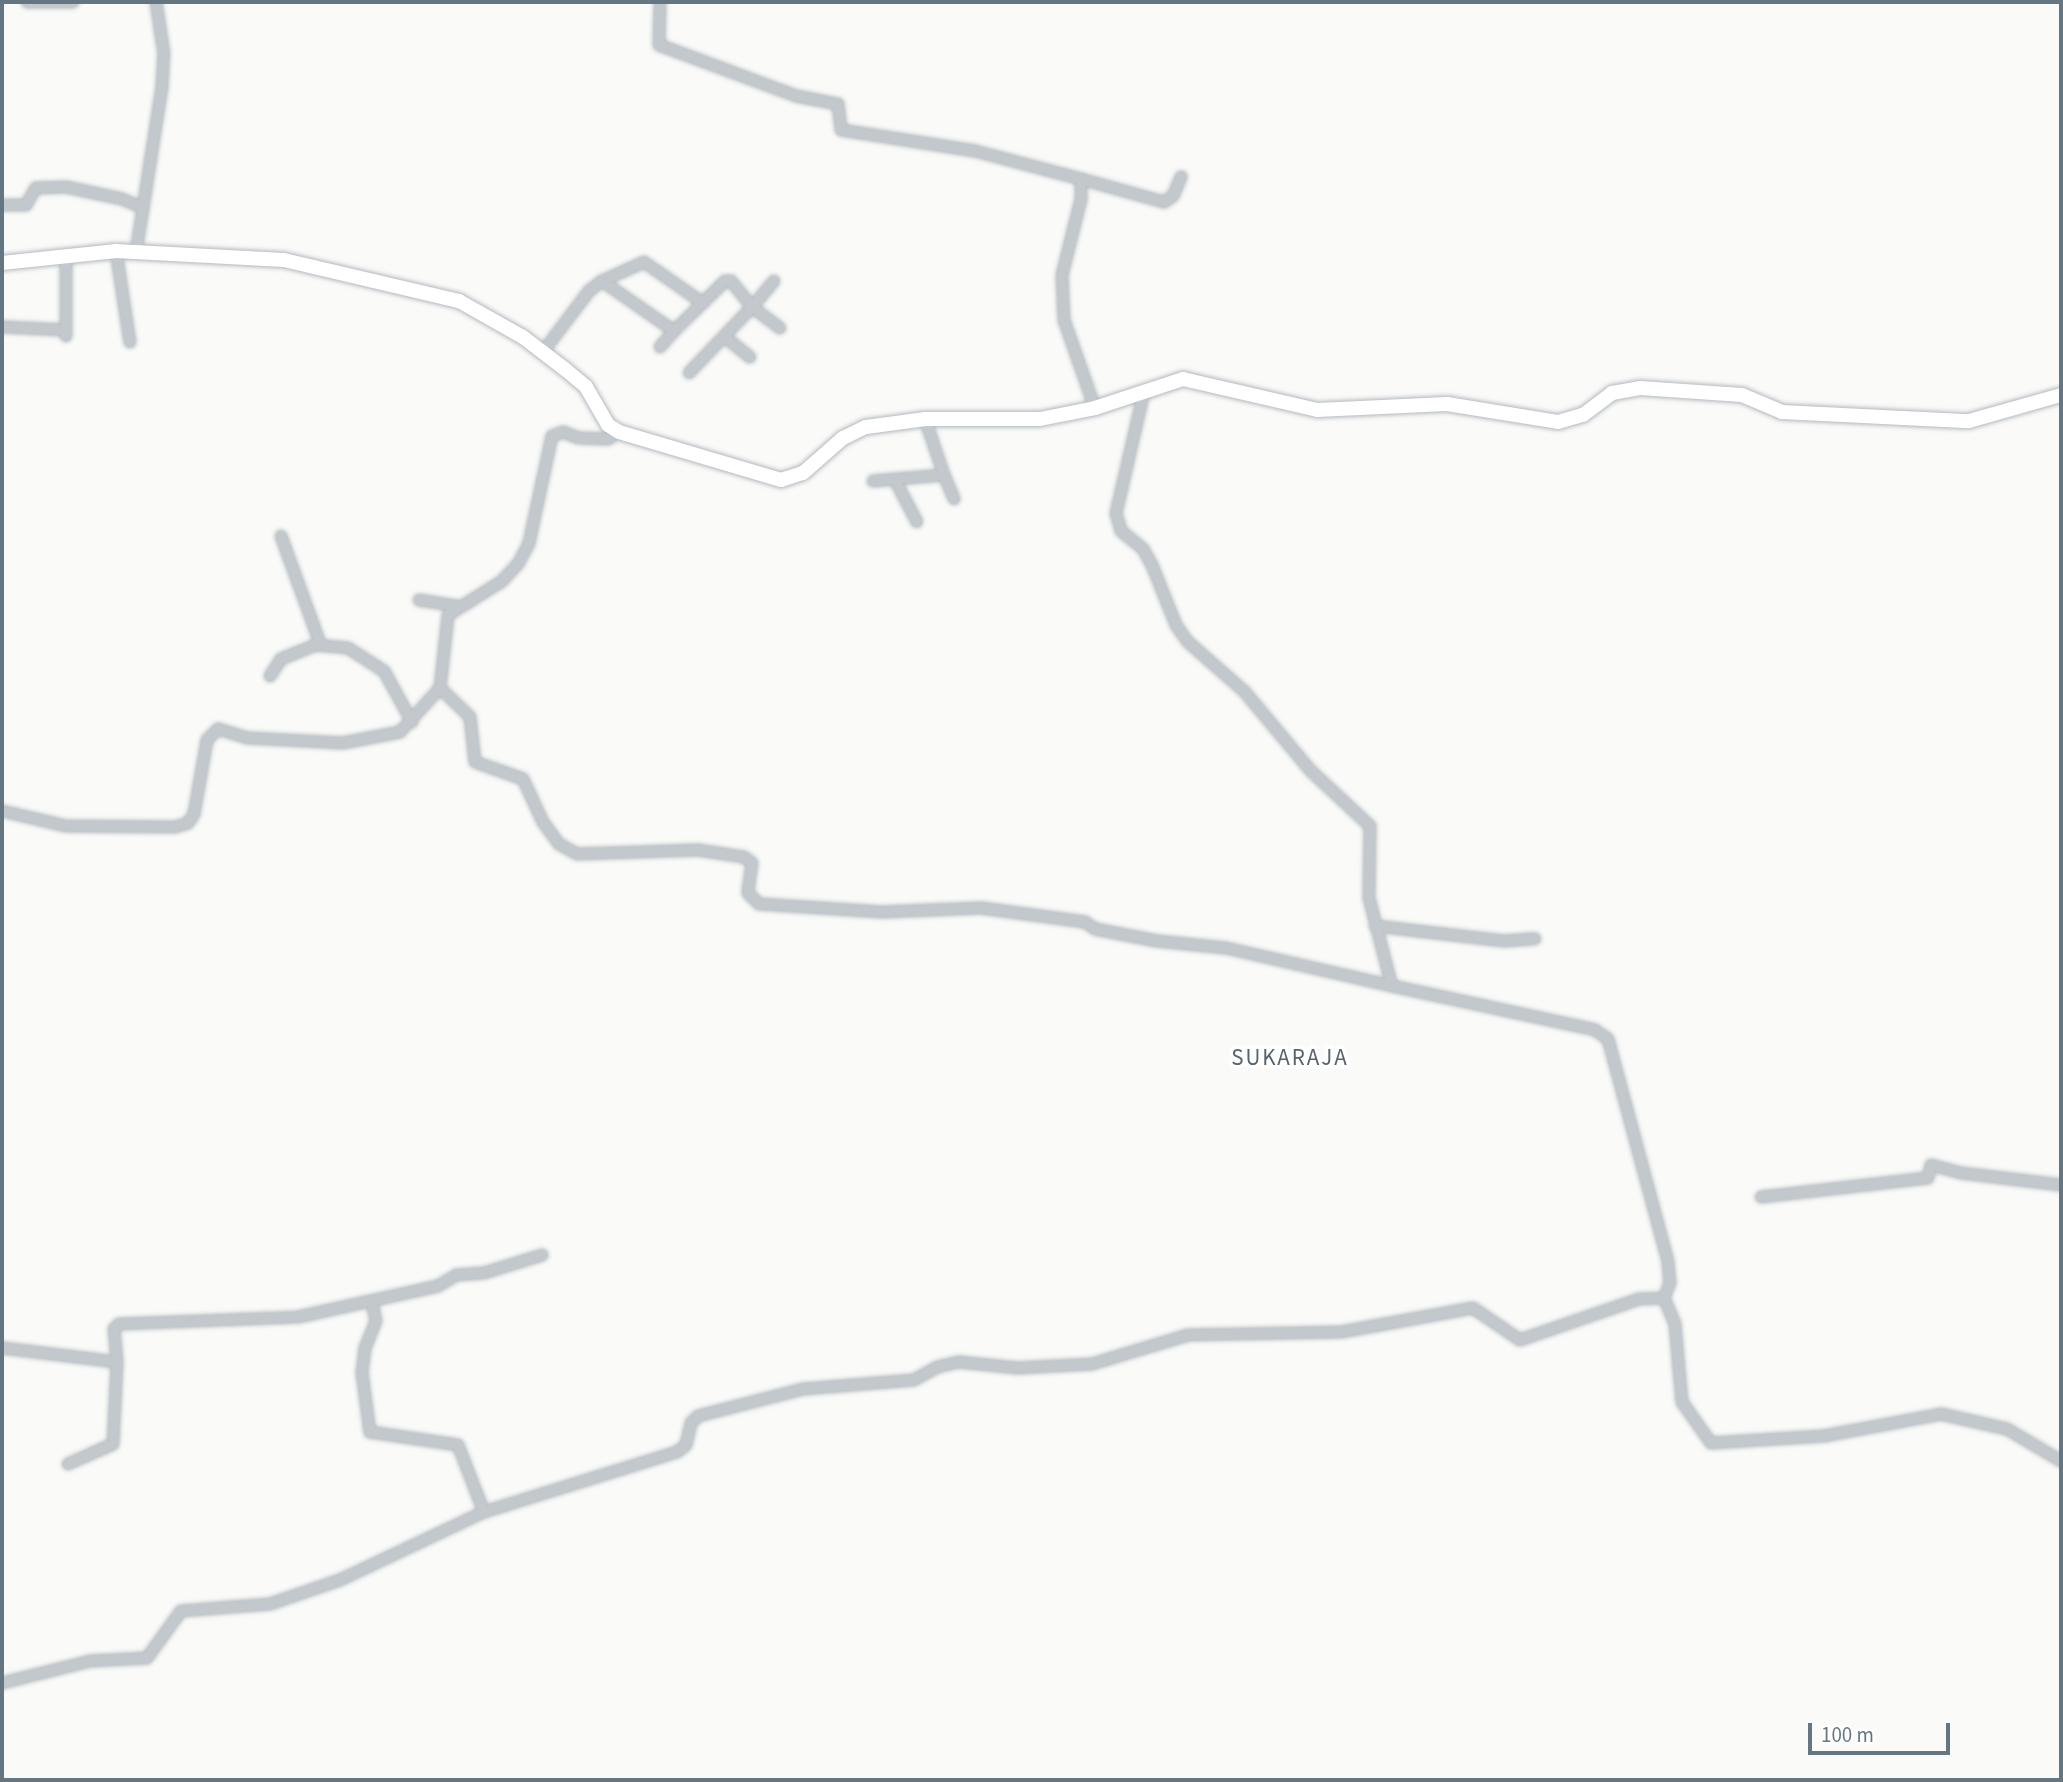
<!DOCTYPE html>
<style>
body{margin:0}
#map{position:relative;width:2063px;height:1782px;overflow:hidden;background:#fafaf8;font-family:"Source Sans 3",sans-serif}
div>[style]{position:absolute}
.roads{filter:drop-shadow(0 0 2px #b3babf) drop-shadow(0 0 2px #b3babf)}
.street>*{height:10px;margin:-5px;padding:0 5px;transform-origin:5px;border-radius:5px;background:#c3c8cc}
.secondary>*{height:14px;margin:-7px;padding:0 7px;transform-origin:7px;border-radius:7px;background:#fff}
span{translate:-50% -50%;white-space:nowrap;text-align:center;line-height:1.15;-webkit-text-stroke:7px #fff;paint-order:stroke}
.quarter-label{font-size:23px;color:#57646e;letter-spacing:2px}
.frame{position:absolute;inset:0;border:4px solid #657683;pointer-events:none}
.scale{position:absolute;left:1808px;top:1723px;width:142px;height:32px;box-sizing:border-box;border:4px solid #657683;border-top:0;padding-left:9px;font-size:21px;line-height:24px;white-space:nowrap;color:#657683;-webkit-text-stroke:5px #fff;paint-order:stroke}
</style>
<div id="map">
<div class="roads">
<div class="street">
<i style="left:27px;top:2px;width:46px"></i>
<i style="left:660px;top:2px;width:43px;rotate:91.3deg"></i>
<i style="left:659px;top:45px;width:146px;rotate:20.4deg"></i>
<i style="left:796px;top:96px;width:43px;rotate:10.8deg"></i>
<i style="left:838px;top:104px;width:26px;rotate:83deg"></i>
<i style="left:841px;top:130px;width:136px;rotate:8.9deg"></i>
<i style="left:975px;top:151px;width:110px;rotate:14.8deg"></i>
<i style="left:1081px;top:179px;width:20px;rotate:90deg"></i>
<i style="left:1081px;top:199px;width:78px;rotate:104deg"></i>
<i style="left:1062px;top:275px;width:45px;rotate:87.5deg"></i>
<i style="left:1064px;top:320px;width:93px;rotate:70.6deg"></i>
<i style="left:1081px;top:179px;width:86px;rotate:15.5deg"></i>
<i style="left:1164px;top:202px;width:11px;rotate:-34deg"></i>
<i style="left:1173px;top:196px;width:21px;rotate:-67deg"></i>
<i style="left:2px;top:205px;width:24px"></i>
<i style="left:26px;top:205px;width:20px;rotate:-60deg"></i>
<i style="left:36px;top:188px;width:30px;rotate:-2deg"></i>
<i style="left:66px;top:187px;width:57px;rotate:12.1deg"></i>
<i style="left:122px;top:199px;width:23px;rotate:23deg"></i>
<i style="left:143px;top:208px;width:45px;rotate:99deg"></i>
<i style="left:143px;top:208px;width:122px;rotate:-81.1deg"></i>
<i style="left:162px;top:87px;width:33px;rotate:-87deg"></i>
<i style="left:164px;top:54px;width:53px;rotate:-98.7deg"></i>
<i style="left:116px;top:251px;width:92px;rotate:81.3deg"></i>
<i style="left:602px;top:281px;width:46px;rotate:-24.3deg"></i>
<i style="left:644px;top:262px;width:72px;rotate:34.8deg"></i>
<i style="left:774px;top:281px;width:34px;rotate:130deg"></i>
<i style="left:752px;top:307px;width:35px;rotate:37deg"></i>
<i style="left:2px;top:327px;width:64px;rotate:2.7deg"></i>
<i style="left:66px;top:336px;width:78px;rotate:-90deg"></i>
<i style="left:725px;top:337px;width:32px;rotate:39deg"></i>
<i style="left:660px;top:347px;width:21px;rotate:-49deg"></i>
<i style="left:542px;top:353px;width:78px;rotate:-52.8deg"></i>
<i style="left:589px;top:291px;width:16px;rotate:-38deg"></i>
<i style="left:602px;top:281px;width:88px;rotate:34.8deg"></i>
<i style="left:674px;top:331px;width:71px;rotate:-44.4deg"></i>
<i style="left:725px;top:281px;width:6px"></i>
<i style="left:731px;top:281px;width:33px;rotate:51deg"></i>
<i style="left:752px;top:307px;width:91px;rotate:133.7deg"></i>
<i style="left:1144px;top:392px;width:124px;rotate:103deg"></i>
<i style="left:1116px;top:513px;width:19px;rotate:74deg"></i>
<i style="left:1121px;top:531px;width:28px;rotate:39deg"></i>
<i style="left:1143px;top:549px;width:18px;rotate:61deg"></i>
<i style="left:1152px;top:565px;width:65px;rotate:68.2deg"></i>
<i style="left:1176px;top:625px;width:19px;rotate:55deg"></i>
<i style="left:1187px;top:641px;width:76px;rotate:41.3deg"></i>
<i style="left:1244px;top:691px;width:104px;rotate:50.1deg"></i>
<i style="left:1311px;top:771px;width:81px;rotate:43deg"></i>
<i style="left:1370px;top:826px;width:72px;rotate:90.8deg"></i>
<i style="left:1369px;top:898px;width:91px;rotate:75.4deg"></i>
<i style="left:1392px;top:986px;width:208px;rotate:12.2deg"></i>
<i style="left:1595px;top:1030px;width:16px;rotate:35deg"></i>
<i style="left:1608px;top:1039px;width:231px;rotate:74.9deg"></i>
<i style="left:1668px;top:1262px;width:21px;rotate:85deg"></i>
<i style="left:1670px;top:1283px;width:16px;rotate:112deg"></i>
<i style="left:944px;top:475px;width:26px;rotate:67deg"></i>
<i style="left:895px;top:480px;width:47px;rotate:62.4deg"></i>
<i style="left:873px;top:481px;width:71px;rotate:-4.8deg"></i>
<i style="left:944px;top:475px;width:59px;rotate:-108.7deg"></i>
<i style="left:281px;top:536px;width:114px;rotate:70deg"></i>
<i style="left:419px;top:600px;width:39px;rotate:9deg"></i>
<i style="left:270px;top:676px;width:20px;rotate:-57deg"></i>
<i style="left:281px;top:659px;width:37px;rotate:-22deg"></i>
<i style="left:315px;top:645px;width:33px;rotate:5deg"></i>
<i style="left:348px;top:648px;width:43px;rotate:32.6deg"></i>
<i style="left:384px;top:671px;width:58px;rotate:61.2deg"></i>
<i style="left:440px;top:688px;width:42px;rotate:44deg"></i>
<i style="left:470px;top:717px;width:45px;rotate:83.7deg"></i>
<i style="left:475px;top:762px;width:51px;rotate:19.5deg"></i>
<i style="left:523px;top:779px;width:47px;rotate:65.1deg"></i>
<i style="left:543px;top:822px;width:27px;rotate:54deg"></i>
<i style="left:559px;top:844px;width:21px;rotate:29deg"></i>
<i style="left:577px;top:854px;width:121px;rotate:-1.9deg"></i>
<i style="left:698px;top:850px;width:47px;rotate:8.7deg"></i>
<i style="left:744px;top:857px;width:10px;rotate:37deg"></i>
<i style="left:752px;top:863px;width:30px;rotate:98deg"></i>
<i style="left:748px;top:893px;width:16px;rotate:45deg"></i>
<i style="left:759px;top:904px;width:123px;rotate:3.7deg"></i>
<i style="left:882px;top:912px;width:99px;rotate:-2.3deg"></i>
<i style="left:981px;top:908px;width:105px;rotate:7.7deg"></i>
<i style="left:1085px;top:922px;width:12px;rotate:35deg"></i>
<i style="left:1095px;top:929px;width:63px;rotate:11deg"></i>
<i style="left:1157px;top:941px;width:69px;rotate:5.8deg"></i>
<i style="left:1226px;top:948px;width:170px;rotate:12.9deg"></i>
<i style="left:2px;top:811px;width:66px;rotate:13.2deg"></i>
<i style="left:66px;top:826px;width:109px;rotate:0.5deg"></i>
<i style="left:175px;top:827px;width:14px;rotate:-17deg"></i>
<i style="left:188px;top:823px;width:11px;rotate:-56deg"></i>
<i style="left:194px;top:814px;width:75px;rotate:-80deg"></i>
<i style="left:207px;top:740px;width:16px;rotate:-45deg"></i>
<i style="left:218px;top:729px;width:31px;rotate:17deg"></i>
<i style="left:248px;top:738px;width:95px;rotate:3deg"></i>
<i style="left:343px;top:743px;width:58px;rotate:-10.9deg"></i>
<i style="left:400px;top:732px;width:59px;rotate:-47.7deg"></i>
<i style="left:440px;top:688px;width:73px;rotate:-83.7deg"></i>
<i style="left:448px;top:615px;width:64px;rotate:-32.2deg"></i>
<i style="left:502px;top:581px;width:23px;rotate:-47deg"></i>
<i style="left:518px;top:564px;width:24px;rotate:-62deg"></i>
<i style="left:529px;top:543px;width:109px;rotate:-77.9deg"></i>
<i style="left:552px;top:436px;width:12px;rotate:-20deg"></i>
<i style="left:563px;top:432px;width:17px;rotate:21deg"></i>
<i style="left:579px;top:438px;width:29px;rotate:2deg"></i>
<i style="left:608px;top:439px;width:13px;rotate:-32deg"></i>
<i style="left:1375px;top:926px;width:130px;rotate:6.6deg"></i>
<i style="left:1504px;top:941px;width:31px;rotate:-4deg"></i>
<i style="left:1761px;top:1197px;width:168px;rotate:-6.5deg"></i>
<i style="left:1928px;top:1178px;width:13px;rotate:-77deg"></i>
<i style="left:1931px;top:1165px;width:31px;rotate:15deg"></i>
<i style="left:1961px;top:1173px;width:101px;rotate:6.8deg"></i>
<i style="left:372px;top:1302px;width:19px;rotate:78deg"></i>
<i style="left:376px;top:1321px;width:29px;rotate:112deg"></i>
<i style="left:365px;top:1348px;width:25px;rotate:97deg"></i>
<i style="left:362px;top:1373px;width:60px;rotate:82.3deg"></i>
<i style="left:370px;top:1432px;width:89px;rotate:8.4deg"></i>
<i style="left:458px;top:1445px;width:72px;rotate:68.8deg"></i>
<i style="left:2px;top:1348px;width:116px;rotate:6.9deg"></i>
<i style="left:117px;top:1362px;width:33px;rotate:-95deg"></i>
<i style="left:114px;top:1329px;width:7px;rotate:-45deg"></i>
<i style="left:119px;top:1324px;width:179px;rotate:-2.2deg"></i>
<i style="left:298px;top:1317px;width:143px;rotate:-12.5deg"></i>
<i style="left:438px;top:1286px;width:21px;rotate:-31deg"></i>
<i style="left:456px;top:1275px;width:28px;rotate:-4deg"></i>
<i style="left:484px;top:1273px;width:61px;rotate:-17.2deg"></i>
<i style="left:68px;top:1464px;width:49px;rotate:-24deg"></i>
<i style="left:113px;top:1444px;width:82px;rotate:-87.2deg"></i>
<i style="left:2px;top:1683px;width:91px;rotate:-14deg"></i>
<i style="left:90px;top:1661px;width:57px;rotate:-3deg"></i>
<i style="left:147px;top:1658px;width:58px;rotate:-54.1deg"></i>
<i style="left:181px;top:1611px;width:89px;rotate:-4.5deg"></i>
<i style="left:270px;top:1604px;width:74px;rotate:-18.9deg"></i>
<i style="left:340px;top:1580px;width:159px;rotate:-25.3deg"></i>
<i style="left:484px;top:1512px;width:202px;rotate:-17.3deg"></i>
<i style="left:677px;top:1452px;width:11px;rotate:-38deg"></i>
<i style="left:686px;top:1445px;width:23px;rotate:-77deg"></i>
<i style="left:691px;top:1423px;width:10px;rotate:-45deg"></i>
<i style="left:698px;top:1416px;width:108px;rotate:-14.4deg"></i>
<i style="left:803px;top:1389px;width:111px;rotate:-4.6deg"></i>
<i style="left:914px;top:1380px;width:26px;rotate:-29deg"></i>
<i style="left:937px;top:1367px;width:23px;rotate:-13deg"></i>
<i style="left:959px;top:1362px;width:59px;rotate:5.8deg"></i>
<i style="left:1018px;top:1368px;width:74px;rotate:-3.1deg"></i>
<i style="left:1092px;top:1364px;width:100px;rotate:-16.8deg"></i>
<i style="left:1188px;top:1335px;width:153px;rotate:-1.1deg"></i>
<i style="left:1341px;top:1332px;width:134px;rotate:-10.3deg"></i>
<i style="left:1473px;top:1308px;width:57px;rotate:34.2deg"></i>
<i style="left:1520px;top:1340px;width:126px;rotate:-19deg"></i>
<i style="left:1639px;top:1299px;width:25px;rotate:-2deg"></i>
<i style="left:1664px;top:1298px;width:28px;rotate:67deg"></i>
<i style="left:1675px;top:1324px;width:78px;rotate:84.9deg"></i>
<i style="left:1682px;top:1402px;width:50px;rotate:54.7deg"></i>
<i style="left:1711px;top:1443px;width:113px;rotate:-3.5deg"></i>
<i style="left:1824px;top:1436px;width:119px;rotate:-10.6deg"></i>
<i style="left:1941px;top:1414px;width:68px;rotate:12.8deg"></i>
<i style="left:2007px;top:1429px;width:63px;rotate:30.7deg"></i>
</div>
<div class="secondary">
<i style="left:2px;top:263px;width:115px;rotate:-6deg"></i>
<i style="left:116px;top:251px;width:168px;rotate:3.1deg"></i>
<i style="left:284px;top:260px;width:180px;rotate:13.2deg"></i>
<i style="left:459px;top:301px;width:73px;rotate:29.4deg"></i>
<i style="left:523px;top:337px;width:54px;rotate:37.5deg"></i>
<i style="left:566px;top:370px;width:26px;rotate:40deg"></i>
<i style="left:586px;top:387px;width:44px;rotate:59.9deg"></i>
<i style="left:608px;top:425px;width:13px;rotate:32deg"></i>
<i style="left:619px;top:432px;width:169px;rotate:16.5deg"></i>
<i style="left:781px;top:480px;width:23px;rotate:-18deg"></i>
<i style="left:803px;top:473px;width:53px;rotate:-41.2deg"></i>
<i style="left:843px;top:438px;width:25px;rotate:-26deg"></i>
<i style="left:866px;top:427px;width:60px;rotate:-7.7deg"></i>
<i style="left:925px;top:419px;width:115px"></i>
<i style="left:1040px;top:419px;width:56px;rotate:-11.3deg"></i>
<i style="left:1095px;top:408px;width:93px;rotate:-18.2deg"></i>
<i style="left:1183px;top:379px;width:138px;rotate:13deg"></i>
<i style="left:1317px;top:410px;width:130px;rotate:-2.6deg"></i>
<i style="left:1447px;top:404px;width:112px;rotate:9.2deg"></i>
<i style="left:1558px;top:422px;width:26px;rotate:-16deg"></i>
<i style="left:1583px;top:415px;width:36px;rotate:-37deg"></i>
<i style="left:1612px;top:393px;width:28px;rotate:-10deg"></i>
<i style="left:1640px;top:388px;width:102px;rotate:3.9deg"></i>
<i style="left:1742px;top:395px;width:43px;rotate:23deg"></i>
<i style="left:1782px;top:412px;width:187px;rotate:2.8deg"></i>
<i style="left:1969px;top:421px;width:96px;rotate:-15.8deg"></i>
</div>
</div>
<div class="quarter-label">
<span style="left:1290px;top:1058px">SUKARAJA</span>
</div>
<div class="frame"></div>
<div class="scale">100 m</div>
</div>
